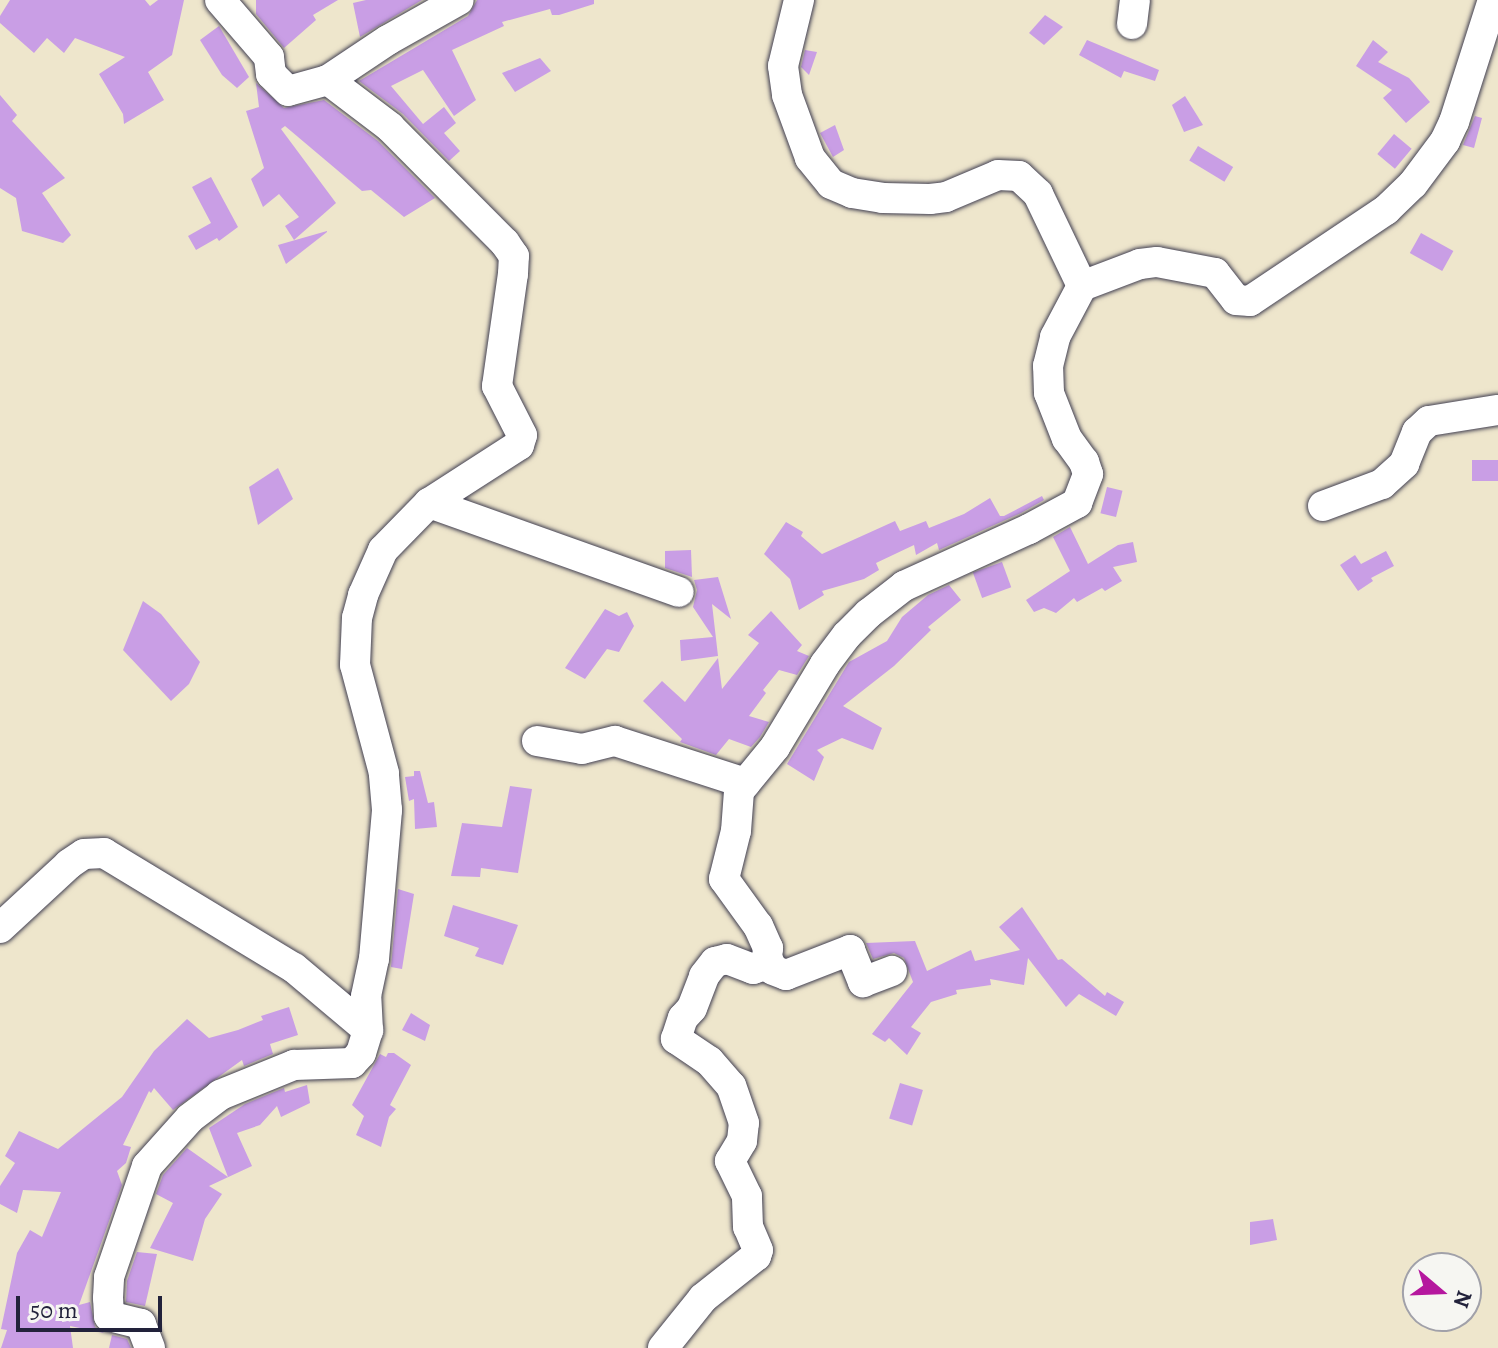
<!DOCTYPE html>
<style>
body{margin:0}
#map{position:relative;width:1498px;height:1348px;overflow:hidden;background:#eee6cc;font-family:Alegreya,serif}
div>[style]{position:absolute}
.building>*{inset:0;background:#c99ee5;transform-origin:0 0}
.roads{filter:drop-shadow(0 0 2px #413f51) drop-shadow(0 0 2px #413f51)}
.minor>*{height:30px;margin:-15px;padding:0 15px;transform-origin:15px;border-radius:15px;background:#fff}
span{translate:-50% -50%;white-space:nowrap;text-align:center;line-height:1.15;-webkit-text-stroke:8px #f6f6f2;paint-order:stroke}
.north{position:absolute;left:1402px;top:1252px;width:80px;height:80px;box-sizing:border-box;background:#f6f6f2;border:2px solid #a1a1a9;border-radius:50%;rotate:109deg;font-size:22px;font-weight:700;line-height:32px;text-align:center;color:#22223b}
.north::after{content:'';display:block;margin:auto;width:28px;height:36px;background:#b5179e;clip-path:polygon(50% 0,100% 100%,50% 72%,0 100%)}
.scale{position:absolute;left:16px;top:1296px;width:146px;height:36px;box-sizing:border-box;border:4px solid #22223b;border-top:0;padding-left:10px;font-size:24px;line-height:28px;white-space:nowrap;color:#22223b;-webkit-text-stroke:6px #f6f6f2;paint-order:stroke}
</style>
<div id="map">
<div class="building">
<i style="clip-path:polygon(10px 0,145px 0,150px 6px,158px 0,184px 0,172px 55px,148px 72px,164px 100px,124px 124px,123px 114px,99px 74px,125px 57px,75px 38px,64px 53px,47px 38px,34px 53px,0 23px,0 16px)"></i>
<i style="clip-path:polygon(256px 0,338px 0,313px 15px,316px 20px,284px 48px,256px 14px)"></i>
<i style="clip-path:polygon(366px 0,422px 0,360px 37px,353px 3px)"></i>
<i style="clip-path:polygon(477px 0,594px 0,594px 4px,559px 15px,552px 15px,550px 9px,502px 22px,504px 26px,452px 50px,476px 100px,454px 116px,423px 70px,391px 86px,423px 124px,444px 107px,456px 123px,444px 133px,460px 151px,449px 161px,403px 114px,359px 81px,468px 16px)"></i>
<i style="clip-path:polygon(1045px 15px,1063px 27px,1044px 45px,1029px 33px)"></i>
<i style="clip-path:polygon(219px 26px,249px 77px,237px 88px,222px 75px,200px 40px)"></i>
<i style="clip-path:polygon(1087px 40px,1159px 70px,1155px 81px,1124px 71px,1121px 78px,1079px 55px)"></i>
<i style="clip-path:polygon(1373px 40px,1388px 52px,1378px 62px,1409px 78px,1430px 102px,1406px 123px,1383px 98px,1392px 90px,1356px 66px)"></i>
<i style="clip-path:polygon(805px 50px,817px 52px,809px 75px,801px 67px)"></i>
<i style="clip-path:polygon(540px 58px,551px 71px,515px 92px,502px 73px)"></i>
<i style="clip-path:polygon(256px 83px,284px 108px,324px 100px,378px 141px,435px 198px,404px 217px,371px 190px,362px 191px,285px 126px,281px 129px,336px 203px,294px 240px,285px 226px,299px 217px,279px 194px,263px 207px,251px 179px,264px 168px,246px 111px,259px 107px)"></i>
<i style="clip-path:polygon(0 95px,17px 115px,12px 121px,65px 178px,42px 193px,71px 235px,63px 243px,22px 231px,16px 198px,0 188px)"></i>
<i style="clip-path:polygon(1185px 96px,1203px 125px,1184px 132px,1172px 105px)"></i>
<i style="clip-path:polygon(1475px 116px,1482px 118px,1474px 148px,1463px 145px)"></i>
<i style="clip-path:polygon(835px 125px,844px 150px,833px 157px,820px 133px)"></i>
<i style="left:1394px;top:134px;width:23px;height:26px;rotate:40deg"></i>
<i style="left:1198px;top:146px;width:41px;height:17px;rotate:31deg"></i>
<i style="clip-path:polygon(211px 177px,238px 227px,219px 241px,217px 238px,196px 250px,188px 236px,211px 223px,192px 187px)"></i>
<i style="clip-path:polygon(327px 231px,327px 232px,286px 264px,278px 245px)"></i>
<i style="left:1421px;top:233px;width:37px;height:23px;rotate:29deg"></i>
<i style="left:1498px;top:460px;width:21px;height:26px;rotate:90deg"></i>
<i style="clip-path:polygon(278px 468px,293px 499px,258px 525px,249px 487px)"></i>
<i style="left:1107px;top:487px;width:16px;height:27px;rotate:14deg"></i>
<i style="clip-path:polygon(1042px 496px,1044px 500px,1021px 513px,939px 550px,937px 543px,916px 555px,914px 545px,876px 563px,879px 570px,864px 579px,822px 591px,824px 595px,799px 610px,790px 579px,764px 554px,786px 522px,803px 532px,801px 536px,822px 554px,895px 521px,900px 531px,926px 521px,929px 528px,964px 514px,990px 498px,1000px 516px,1004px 516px)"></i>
<i style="clip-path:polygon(1070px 527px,1088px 564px,1118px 545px,1133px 542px,1137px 562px,1113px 567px,1122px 581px,1105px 591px,1102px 588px,1077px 602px,1074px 598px,1056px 613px,1044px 608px,1034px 612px,1026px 600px,1070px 571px,1053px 537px)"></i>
<i style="clip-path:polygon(691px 550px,692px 577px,665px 568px,665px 551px)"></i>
<i style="clip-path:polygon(1386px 551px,1394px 566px,1371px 578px,1373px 581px,1358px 591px,1340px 565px,1355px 555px,1361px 564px)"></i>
<i style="left:1002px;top:562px;width:27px;height:31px;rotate:70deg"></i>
<i style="clip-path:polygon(718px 577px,731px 619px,712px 604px,718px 656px,681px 661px,680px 640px,713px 637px,693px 607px,697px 590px,694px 580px)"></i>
<i style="clip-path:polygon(949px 585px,961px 600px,928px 627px,931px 630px,894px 666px,843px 706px,882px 728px,873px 750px,842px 738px,817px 750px,824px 757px,814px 781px,787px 764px,849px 662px,887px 641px,902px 617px,928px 595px)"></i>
<i style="clip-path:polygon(143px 601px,161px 614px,200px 662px,189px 684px,171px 701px,123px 650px)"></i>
<i style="clip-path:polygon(605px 609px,619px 616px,627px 612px,634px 626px,619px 652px,607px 649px,585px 679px,565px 668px)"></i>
<i style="clip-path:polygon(771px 611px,802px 645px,797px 651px,809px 656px,797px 675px,779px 670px,763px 690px,766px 693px,749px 716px,769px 722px,760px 737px,751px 747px,729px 739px,716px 755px,680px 742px,682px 739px,643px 701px,662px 681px,685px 702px,718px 658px,722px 689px,759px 643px,748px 635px)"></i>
<i style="clip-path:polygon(414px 771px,420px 771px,428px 803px,434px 802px,437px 827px,415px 829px,414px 799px,409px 801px,405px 777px,414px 776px)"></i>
<i style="clip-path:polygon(510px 786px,532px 789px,518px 873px,481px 868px,480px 877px,451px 876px,462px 823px,502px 827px)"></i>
<i style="clip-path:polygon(398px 889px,414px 894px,402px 969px,391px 967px)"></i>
<i style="clip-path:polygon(453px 905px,518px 925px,503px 965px,475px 956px,479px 948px,444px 936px)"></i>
<i style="clip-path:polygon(1022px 907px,1058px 960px,1062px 959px,1105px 996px,1107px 992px,1124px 1002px,1116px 1016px,1079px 994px,1066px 1007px,1028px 958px,1024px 985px,990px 979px,991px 985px,956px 990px,957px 994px,931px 1002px,911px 1027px,921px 1033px,907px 1055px,889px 1038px,885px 1042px,872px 1034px,913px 982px,904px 958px,894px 953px,873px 959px,866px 943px,915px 941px,927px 971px,971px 950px,975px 961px,1020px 950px,999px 927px)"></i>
<i style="clip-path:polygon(289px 1007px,298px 1035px,270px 1044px,273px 1054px,244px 1066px,242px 1060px,173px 1110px,154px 1088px,151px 1093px,149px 1091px,123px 1145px,131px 1147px,126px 1163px,117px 1171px,122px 1185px,79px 1305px,90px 1302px,95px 1327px,104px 1333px,70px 1326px,73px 1348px,1px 1348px,7px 1330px,1px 1329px,17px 1253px,30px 1230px,42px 1237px,61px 1192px,23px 1190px,17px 1213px,0 1204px,0 1186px,15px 1163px,5px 1156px,19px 1131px,58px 1149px,122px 1097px,154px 1051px,187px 1019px,209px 1038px,238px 1030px,263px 1020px,261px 1016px)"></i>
<i style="clip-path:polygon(411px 1013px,430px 1025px,425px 1041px,402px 1030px)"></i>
<i style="clip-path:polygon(388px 1053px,394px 1053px,411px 1065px,390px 1105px,396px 1109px,389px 1117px,381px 1147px,356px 1135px,364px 1116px,352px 1105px,380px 1054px,386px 1057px)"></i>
<i style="left:900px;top:1083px;width:24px;height:37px;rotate:17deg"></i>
<i style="clip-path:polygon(307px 1085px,310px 1103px,281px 1117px,277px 1106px,260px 1125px,237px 1133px,252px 1166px,209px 1186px,222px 1194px,205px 1219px,193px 1261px,150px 1248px,173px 1203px,156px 1194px,163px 1175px,187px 1148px,228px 1177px,209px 1128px,245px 1104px,284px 1088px,285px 1092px)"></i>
<i style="clip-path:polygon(1273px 1219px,1277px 1240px,1250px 1245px,1250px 1222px)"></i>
<i style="clip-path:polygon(137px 1252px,157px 1254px,145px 1306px,126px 1302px,127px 1281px)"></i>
<i style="clip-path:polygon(112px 1335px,127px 1339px,131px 1348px,109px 1348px)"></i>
</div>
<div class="roads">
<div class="minor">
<i style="left:799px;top:0;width:68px;rotate:103.6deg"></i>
<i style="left:783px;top:66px;width:29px;rotate:82deg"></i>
<i style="left:787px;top:95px;width:67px;rotate:69.9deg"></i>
<i style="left:810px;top:158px;width:33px;rotate:51deg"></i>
<i style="left:831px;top:184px;width:23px;rotate:23deg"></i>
<i style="left:852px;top:193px;width:31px;rotate:9deg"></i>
<i style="left:883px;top:198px;width:47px;rotate:1.2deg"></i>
<i style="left:930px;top:199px;width:16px;rotate:-7deg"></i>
<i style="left:946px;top:197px;width:56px;rotate:-22.9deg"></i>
<i style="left:998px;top:175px;width:21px;rotate:3deg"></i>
<i style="left:1019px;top:176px;width:26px;rotate:43deg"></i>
<i style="left:1038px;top:194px;width:102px;rotate:64.4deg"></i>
<i style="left:1132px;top:24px;width:24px;rotate:-83deg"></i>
<i style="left:328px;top:80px;width:72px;rotate:-33.7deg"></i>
<i style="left:388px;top:40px;width:81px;rotate:-29.4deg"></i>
<i style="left:429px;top:503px;width:265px;rotate:19.6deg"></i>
<i style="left:1323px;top:506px;width:63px;rotate:-20.4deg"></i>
<i style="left:1382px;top:484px;width:30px;rotate:-42deg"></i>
<i style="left:1404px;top:464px;width:35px;rotate:-68deg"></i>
<i style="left:1417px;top:432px;width:16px;rotate:-43deg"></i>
<i style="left:1429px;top:421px;width:70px;rotate:-9.1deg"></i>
<i style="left:537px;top:741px;width:46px;rotate:10.1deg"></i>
<i style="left:582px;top:749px;width:34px;rotate:-14deg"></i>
<i style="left:615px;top:741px;width:137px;rotate:17.9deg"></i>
<i style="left:0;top:928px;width:94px;rotate:-42.8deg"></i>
<i style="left:69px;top:864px;width:18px;rotate:-34deg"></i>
<i style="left:84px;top:854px;width:20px;rotate:-3deg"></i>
<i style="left:104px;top:853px;width:222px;rotate:31.2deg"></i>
<i style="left:294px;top:968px;width:97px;rotate:40deg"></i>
<i style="left:767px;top:958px;width:13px;rotate:63deg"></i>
<i style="left:773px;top:970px;width:14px;rotate:21deg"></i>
<i style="left:786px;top:975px;width:69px;rotate:-21.3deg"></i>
<i style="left:850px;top:950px;width:35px;rotate:68deg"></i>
<i style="left:863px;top:982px;width:31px;rotate:-21deg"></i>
<i style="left:150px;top:1348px;width:26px;rotate:-111deg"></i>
<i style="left:141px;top:1324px;width:33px;rotate:-166deg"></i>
<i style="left:109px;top:1316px;width:18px;rotate:-93deg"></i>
<i style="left:108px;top:1298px;width:21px;rotate:-87deg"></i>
<i style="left:109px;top:1277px;width:117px;rotate:-71.1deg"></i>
<i style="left:147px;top:1166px;width:64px;rotate:-48.1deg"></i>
<i style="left:190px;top:1118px;width:38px;rotate:-37deg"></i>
<i style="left:220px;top:1095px;width:80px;rotate:-22.1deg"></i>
<i style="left:294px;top:1065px;width:58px;rotate:-2deg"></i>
<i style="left:352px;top:1063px;width:13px;rotate:-48deg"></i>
<i style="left:361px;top:1053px;width:24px;rotate:-73deg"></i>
<i style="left:368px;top:1030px;width:34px;rotate:-93deg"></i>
<i style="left:366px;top:996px;width:38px;rotate:-78deg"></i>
<i style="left:374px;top:959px;width:150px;rotate:-85deg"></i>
<i style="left:387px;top:810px;width:37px;rotate:-95deg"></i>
<i style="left:384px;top:773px;width:112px;rotate:-105deg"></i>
<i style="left:355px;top:665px;width:47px;rotate:-87.6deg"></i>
<i style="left:357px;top:618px;width:24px;rotate:-75deg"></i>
<i style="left:363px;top:595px;width:49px;rotate:-66deg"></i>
<i style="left:383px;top:550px;width:66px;rotate:-45.6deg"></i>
<i style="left:429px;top:503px;width:107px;rotate:-32.8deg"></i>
<i style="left:519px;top:445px;width:10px;rotate:-73deg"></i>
<i style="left:522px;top:435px;width:55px;rotate:-117deg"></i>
<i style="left:497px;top:386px;width:113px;rotate:-81.9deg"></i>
<i style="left:513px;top:274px;width:18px;rotate:-87deg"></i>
<i style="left:514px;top:256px;width:16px;rotate:-125deg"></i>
<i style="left:505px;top:243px;width:163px;rotate:-134.8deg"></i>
<i style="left:390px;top:127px;width:78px;rotate:-142.8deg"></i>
<i style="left:328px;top:80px;width:41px;rotate:164.6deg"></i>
<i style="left:288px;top:91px;width:24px;rotate:-135deg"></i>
<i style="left:271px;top:74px;width:17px;rotate:-97deg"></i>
<i style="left:269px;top:57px;width:75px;rotate:-130.7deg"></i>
<i style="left:663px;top:1348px;width:64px;rotate:-51.3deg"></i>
<i style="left:703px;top:1298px;width:68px;rotate:-38.4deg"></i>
<i style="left:756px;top:1256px;width:6px;rotate:-72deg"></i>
<i style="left:758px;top:1250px;width:25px;rotate:-113deg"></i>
<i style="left:748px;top:1227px;width:31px;rotate:-92deg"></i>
<i style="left:747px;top:1196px;width:39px;rotate:-116deg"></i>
<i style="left:730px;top:1161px;width:23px;rotate:-59deg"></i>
<i style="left:742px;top:1141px;width:18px;rotate:-84deg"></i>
<i style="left:744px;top:1123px;width:39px;rotate:-109deg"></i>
<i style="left:731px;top:1086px;width:33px;rotate:-131deg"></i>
<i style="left:709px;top:1061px;width:40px;rotate:-146deg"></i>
<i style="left:676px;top:1039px;width:22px;rotate:-72deg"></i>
<i style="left:683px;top:1018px;width:13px;rotate:-48deg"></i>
<i style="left:692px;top:1008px;width:34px;rotate:-69deg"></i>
<i style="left:704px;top:976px;width:18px;rotate:-52deg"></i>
<i style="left:715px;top:962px;width:12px;rotate:-14deg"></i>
<i style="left:727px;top:959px;width:28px;rotate:21deg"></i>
<i style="left:753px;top:969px;width:9px;rotate:-18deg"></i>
<i style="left:762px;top:966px;width:9px;rotate:-58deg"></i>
<i style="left:767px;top:958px;width:10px;rotate:-84deg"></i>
<i style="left:768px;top:948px;width:24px;rotate:-114deg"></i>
<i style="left:758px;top:926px;width:58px;rotate:-125.9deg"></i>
<i style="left:724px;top:879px;width:49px;rotate:-76deg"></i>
<i style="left:736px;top:831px;width:40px;rotate:-85.7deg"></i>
<i style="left:739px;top:791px;width:57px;rotate:-50.7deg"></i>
<i style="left:775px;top:747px;width:97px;rotate:-58.9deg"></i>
<i style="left:825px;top:664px;width:36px;rotate:-53deg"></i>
<i style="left:847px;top:635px;width:30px;rotate:-45deg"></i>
<i style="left:868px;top:614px;width:46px;rotate:-37.9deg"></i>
<i style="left:904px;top:586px;width:137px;rotate:-24.5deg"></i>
<i style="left:1029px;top:529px;width:55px;rotate:-28.4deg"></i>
<i style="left:1077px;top:503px;width:31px;rotate:-69deg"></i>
<i style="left:1088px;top:474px;width:13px;rotate:-108deg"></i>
<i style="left:1084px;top:462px;width:29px;rotate:-126deg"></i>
<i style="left:1067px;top:439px;width:49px;rotate:-111.4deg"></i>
<i style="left:1049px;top:393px;width:27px;rotate:-92deg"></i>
<i style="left:1048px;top:366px;width:30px;rotate:-76deg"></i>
<i style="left:1055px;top:337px;width:58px;rotate:-62.1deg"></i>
<i style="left:1082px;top:286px;width:62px;rotate:-20.8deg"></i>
<i style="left:1140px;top:264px;width:17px;rotate:-7deg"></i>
<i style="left:1157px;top:262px;width:59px;rotate:10.7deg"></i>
<i style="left:1215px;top:273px;width:34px;rotate:52deg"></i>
<i style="left:1236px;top:300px;width:14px;rotate:4deg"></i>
<i style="left:1250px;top:301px;width:164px;rotate:-33.8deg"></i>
<i style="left:1386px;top:210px;width:37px;rotate:-44deg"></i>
<i style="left:1413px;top:184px;width:54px;rotate:-53.3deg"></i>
<i style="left:1445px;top:141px;width:21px;rotate:-65deg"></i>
<i style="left:1454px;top:122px;width:128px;rotate:-72.3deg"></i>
</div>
</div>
<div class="north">N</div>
<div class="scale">50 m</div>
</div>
